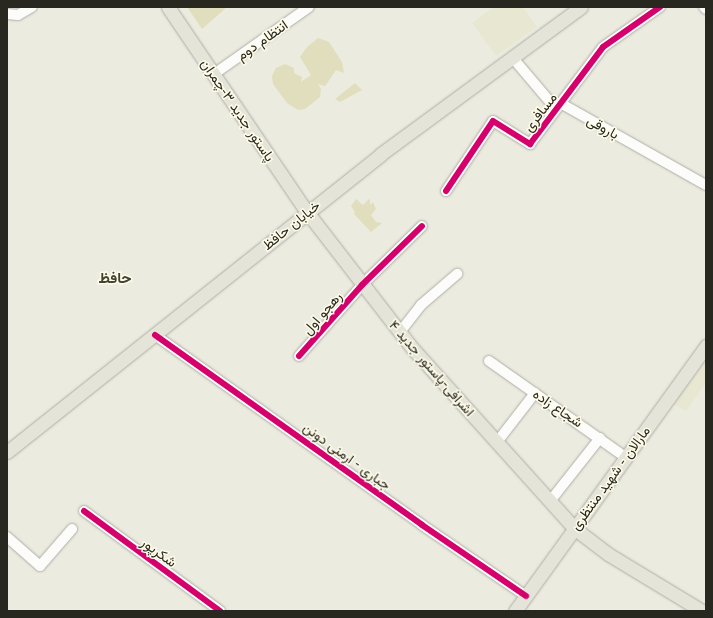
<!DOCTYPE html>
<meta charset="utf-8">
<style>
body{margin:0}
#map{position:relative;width:713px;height:618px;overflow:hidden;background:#ebebe0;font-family:Helvetica,Vazirmatn,sans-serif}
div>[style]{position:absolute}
.built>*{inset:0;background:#e8e7d2}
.green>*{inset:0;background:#e0debd}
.roads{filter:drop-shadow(0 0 1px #afaea6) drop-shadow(0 0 1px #afaea6)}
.minor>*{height:10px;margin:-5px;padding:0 5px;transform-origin:5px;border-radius:5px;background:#fcfcfa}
.major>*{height:13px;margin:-6.5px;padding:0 6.5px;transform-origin:6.5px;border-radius:6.5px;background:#e5e4d9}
.cycleway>*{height:6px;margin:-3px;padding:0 3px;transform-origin:3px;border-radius:3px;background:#d6006c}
span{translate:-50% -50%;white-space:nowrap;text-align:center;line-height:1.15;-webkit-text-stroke:3px #fefce8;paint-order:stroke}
.street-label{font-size:14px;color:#282720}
.neighbourhood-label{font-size:15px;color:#444333;font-weight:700}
.frame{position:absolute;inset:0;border:8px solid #282720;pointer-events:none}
</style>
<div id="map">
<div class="built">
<i style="clip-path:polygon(494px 7px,523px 7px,537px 27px,496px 56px,472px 23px)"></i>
<i style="clip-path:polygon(703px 363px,706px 364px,706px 383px,686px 411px,674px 404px)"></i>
</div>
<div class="green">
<i style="clip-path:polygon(187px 7px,227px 7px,202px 29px)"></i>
<i style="clip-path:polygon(318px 38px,329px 42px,342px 62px,344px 73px,336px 70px,325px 86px,318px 84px,321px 89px,320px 97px,305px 109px,298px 110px,287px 103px,273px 84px,272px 76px,276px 68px,285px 64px,294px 68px,294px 73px,302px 77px,301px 82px,311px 75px,300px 57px,307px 47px)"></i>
<i style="clip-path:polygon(355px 83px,362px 90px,340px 102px,335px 99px)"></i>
<i style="clip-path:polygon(370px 198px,370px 205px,373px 202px,376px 209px,371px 215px,376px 222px,382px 223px,371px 232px,354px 214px,355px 212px,351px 206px,356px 199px,363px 205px)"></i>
</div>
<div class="roads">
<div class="minor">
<i style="left:704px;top:7px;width:3px;rotate:45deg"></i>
<i style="left:7px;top:14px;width:11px;rotate:5deg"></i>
<i style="left:18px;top:15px;width:16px;rotate:-30deg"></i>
<i style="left:512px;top:57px;width:60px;rotate:49.7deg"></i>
<i style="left:551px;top:103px;width:11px;rotate:5deg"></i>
<i style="left:562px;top:104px;width:165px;rotate:29.4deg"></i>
<i style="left:214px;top:74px;width:116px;rotate:-35.2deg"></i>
<i style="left:446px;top:191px;width:84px;rotate:-56.1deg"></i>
<i style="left:493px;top:121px;width:44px;rotate:31.9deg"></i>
<i style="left:530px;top:144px;width:121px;rotate:-53deg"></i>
<i style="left:603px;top:47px;width:70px;rotate:-35.1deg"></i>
<i style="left:400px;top:332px;width:34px;rotate:-52deg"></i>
<i style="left:421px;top:305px;width:48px;rotate:-40.7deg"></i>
<i style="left:155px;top:335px;width:328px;rotate:35.4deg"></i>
<i style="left:422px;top:525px;width:126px;rotate:34.3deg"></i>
<i style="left:299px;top:356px;width:95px;rotate:-48.4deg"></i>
<i style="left:362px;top:285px;width:84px;rotate:-44.5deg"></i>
<i style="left:489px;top:361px;width:166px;rotate:35.2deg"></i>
<i style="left:497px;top:442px;width:62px;rotate:-52.2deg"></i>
<i style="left:551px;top:500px;width:79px;rotate:-51.7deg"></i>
<i style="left:84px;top:511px;width:169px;rotate:36.3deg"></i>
<i style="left:7px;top:537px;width:44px;rotate:41.3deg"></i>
<i style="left:40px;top:566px;width:49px;rotate:-49.1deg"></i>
</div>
<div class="major">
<i style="left:168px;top:7px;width:248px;rotate:55.9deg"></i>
<i style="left:307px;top:212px;width:173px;rotate:52.3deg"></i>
<i style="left:413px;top:349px;width:241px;rotate:48deg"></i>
<i style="left:574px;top:528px;width:43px;rotate:37.4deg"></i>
<i style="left:608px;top:554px;width:110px;rotate:31.2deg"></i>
<i style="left:7px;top:452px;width:478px;rotate:-38.5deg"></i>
<i style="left:381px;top:154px;width:248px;rotate:-36.3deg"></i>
<i style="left:515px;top:611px;width:327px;rotate:-54.2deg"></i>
</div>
</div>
<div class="cycleway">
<i style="left:446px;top:191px;width:84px;rotate:-56.1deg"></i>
<i style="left:493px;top:121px;width:44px;rotate:31.9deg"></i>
<i style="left:530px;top:144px;width:121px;rotate:-53deg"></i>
<i style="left:603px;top:47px;width:70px;rotate:-35.1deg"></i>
<i style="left:155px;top:335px;width:328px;rotate:35.4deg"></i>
<i style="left:422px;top:525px;width:126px;rotate:34.3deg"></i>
<i style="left:299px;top:356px;width:95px;rotate:-48.4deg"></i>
<i style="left:362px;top:285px;width:84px;rotate:-44.5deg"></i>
<i style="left:84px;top:511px;width:169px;rotate:36.3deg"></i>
</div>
<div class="street-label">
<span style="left:262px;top:40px;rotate:-35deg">انتظام دوم</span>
<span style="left:238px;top:110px;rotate:56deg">پاستور جدید ۳-چمران</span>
<span style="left:540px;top:112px;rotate:-52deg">مسافری</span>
<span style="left:603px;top:127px;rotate:29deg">باروقی</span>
<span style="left:291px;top:225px;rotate:-39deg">خیابان حافظ</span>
<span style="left:322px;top:313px;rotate:-49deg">رهجو اول</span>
<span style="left:432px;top:368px;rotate:49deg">اشرافی-پاستور جدید ۴</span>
<span style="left:558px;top:408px;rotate:34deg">شجاع زاده</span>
<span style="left:347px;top:456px;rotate:36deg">جباری - ارمنی دونن</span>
<span style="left:610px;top:478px;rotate:-54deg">مارالان - شهید منتظری</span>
<span style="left:159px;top:552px;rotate:36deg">شکرپور</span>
</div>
<div class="neighbourhood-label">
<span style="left:115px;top:278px">حافظ</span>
</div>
<div class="frame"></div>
</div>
